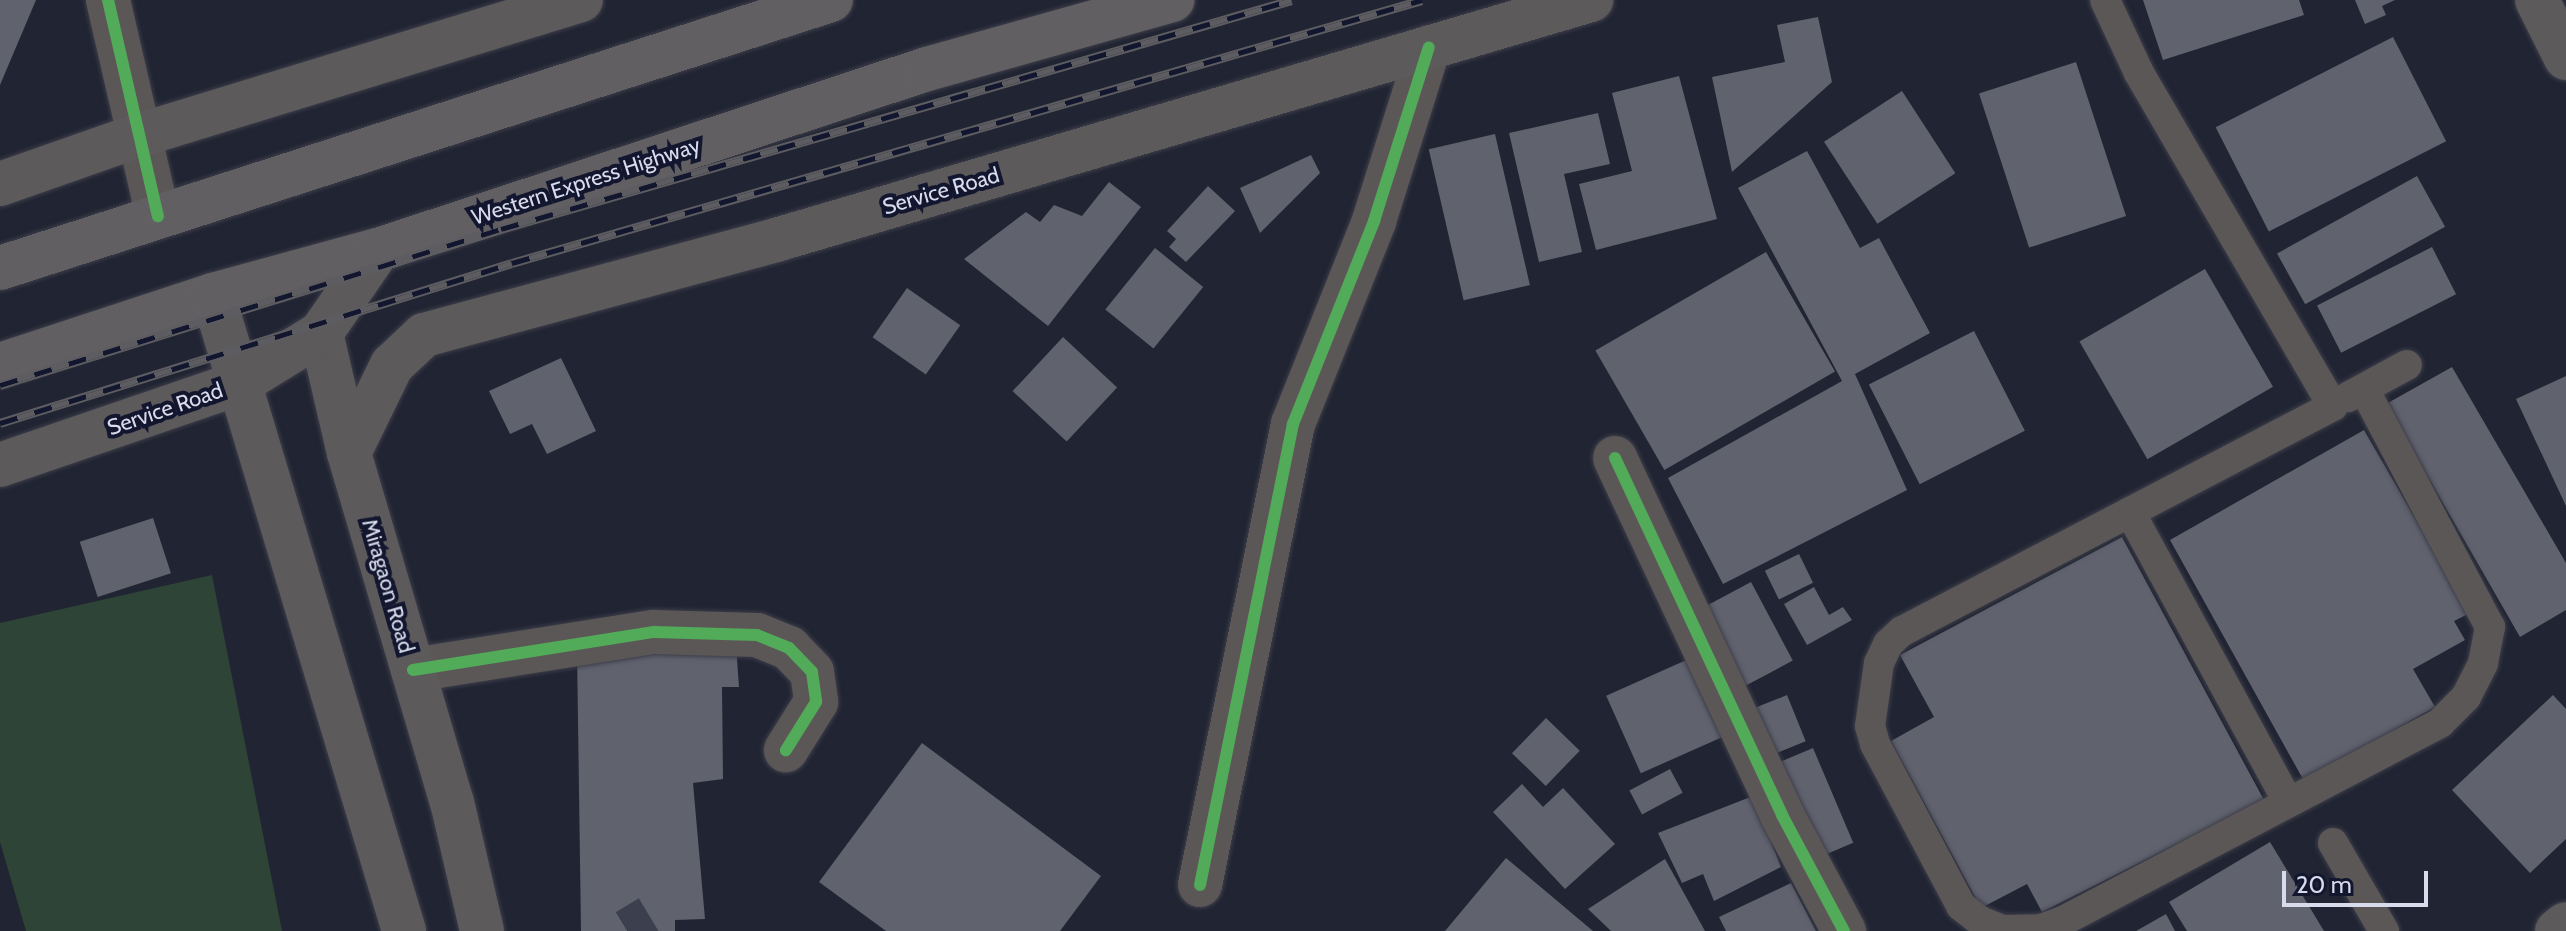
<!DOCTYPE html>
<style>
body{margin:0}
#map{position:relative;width:2566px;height:931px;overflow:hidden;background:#212432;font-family:Cabin,sans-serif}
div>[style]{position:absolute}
.green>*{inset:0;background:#2d4436}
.building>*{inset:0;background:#60626e;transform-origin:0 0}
.street-tunnel>*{height:44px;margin-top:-22px;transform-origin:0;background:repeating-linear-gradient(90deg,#3c3f4e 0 44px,transparent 0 66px)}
.roads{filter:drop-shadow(0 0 2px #3c3e4a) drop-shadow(0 0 2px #3c3e4a)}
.lane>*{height:30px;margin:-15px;padding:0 15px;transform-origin:15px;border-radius:15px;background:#5c5757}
.street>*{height:44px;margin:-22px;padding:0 22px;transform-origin:22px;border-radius:22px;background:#5c5757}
.secondary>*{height:44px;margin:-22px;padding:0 22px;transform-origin:22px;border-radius:22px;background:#5d5a5c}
.highway>*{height:44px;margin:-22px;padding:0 22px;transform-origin:22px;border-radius:22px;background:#625f62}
.rail>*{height:9px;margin-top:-4.5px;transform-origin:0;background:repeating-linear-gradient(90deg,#12162e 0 18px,#5d5c61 0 36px);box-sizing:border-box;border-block:2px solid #5d5c61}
.cycleway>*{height:12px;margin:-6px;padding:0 6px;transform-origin:6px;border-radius:6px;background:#51ab58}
span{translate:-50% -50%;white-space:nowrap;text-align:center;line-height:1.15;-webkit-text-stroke:8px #12162e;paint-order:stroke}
.street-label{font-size:22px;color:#d7dbec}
.scale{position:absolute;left:2282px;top:871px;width:146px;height:36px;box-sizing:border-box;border:4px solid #d7dbec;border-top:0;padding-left:10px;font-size:24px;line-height:28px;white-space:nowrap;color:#d7dbec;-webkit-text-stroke:6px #12162e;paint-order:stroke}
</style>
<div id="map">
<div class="green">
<i style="clip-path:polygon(212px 575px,282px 931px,26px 931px,0 842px,0 623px)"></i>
</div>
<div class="building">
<i style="clip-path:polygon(0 0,36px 0,0 85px)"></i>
<i style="clip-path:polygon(2143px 0,2299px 0,2304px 15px,2163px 60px)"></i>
<i style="clip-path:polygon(2355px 0,2395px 0,2382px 6px,2386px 15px,2365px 24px)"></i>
<i style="clip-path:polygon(1818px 17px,1832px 82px,1732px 172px,1712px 77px,1785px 62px,1777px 25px)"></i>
<i style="left:2393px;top:37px;width:117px;height:199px;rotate:63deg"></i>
<i style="left:2076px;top:62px;width:162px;height:102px;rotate:72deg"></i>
<i style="clip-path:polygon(1679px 76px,1717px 219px,1596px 250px,1579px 184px,1632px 171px,1612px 93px)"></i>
<i style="left:1902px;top:91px;width:98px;height:93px;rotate:57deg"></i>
<i style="clip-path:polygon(1598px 113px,1610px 164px,1564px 174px,1582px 252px,1539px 262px,1509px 133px)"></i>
<i style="left:1495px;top:134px;width:155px;height:68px;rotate:77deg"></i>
<i style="clip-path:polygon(1807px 151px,1860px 248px,1879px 238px,1930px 333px,1855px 374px,1907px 490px,1723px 584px,1668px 478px,1842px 381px,1738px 188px)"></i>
<i style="clip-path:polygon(1311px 155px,1320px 173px,1260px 233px,1240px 188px)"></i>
<i style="left:2417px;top:176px;width:58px;height:160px;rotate:61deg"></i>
<i style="clip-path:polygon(1109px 182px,1141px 207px,1048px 326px,964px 259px,1026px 212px,1040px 222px,1054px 205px,1082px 216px)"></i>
<i style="clip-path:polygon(1208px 186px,1235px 211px,1186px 262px,1169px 247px,1176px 239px,1167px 231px)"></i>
<i style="left:2432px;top:247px;width:53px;height:129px;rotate:63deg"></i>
<i style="left:1155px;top:248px;width:62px;height:79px;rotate:39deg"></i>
<i style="left:1766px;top:252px;width:138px;height:197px;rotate:60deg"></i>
<i style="left:2205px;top:269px;width:136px;height:145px;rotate:60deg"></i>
<i style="left:907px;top:288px;width:65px;height:60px;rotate:35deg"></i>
<i style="left:1974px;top:331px;width:112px;height:118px;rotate:63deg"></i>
<i style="left:1063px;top:337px;width:74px;height:74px;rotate:43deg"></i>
<i style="clip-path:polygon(561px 358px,596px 431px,547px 454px,532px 424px,510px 434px,489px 391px)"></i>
<i style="clip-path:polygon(2452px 367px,2566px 563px,2566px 610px,2520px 637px,2386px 404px)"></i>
<i style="clip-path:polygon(2566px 376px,2566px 506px,2516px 399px)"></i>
<i style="clip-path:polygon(2364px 430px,2470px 613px,2454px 621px,2465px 640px,2413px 669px,2435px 707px,2304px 781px,2170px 540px)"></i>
<i style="left:153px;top:518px;width:58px;height:77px;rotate:72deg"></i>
<i style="clip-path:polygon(2122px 537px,2264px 800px,2042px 912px,2027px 884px,1981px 908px,1891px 741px,1934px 717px,1900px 655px)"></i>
<i style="left:1799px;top:554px;width:32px;height:38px;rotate:64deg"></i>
<i style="left:1751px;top:582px;width:89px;height:61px;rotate:62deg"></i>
<i style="clip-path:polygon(1814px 587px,1829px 615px,1843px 607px,1852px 620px,1807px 645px,1784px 604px)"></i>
<i style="clip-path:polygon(736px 645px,739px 687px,722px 687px,723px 779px,693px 783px,705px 919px,675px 920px,675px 931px,581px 931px,577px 651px)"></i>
<i style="left:1693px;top:657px;width:85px;height:95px;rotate:66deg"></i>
<i style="left:1787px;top:695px;width:50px;height:41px;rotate:68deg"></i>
<i style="clip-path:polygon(2553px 695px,2566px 709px,2566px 839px,2530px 873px,2452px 790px)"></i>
<i style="left:1546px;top:718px;width:47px;height:49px;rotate:44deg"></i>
<i style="clip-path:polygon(922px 743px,1101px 876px,1060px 931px,886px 931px,819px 882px)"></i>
<i style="left:1813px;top:748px;width:103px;height:44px;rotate:67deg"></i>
<i style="left:1670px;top:769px;width:27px;height:46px;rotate:62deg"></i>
<i style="clip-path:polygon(1522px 784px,1543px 807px,1563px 788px,1615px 844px,1565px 889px,1493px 812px)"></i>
<i style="clip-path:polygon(1753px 796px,1781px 867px,1714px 901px,1703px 874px,1682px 883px,1658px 833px)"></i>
<i style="clip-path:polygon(2270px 842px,2324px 931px,2187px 931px,2169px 902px)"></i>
<i style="clip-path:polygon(1506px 858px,1593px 931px,1445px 931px)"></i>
<i style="clip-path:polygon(1665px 859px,1705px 931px,1611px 931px,1588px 909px)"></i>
<i style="clip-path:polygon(1791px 883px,1816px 931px,1726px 931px,1719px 917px)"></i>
<i style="clip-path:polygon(2166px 914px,2175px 931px,2136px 931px)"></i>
</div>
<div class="street-tunnel">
<i style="left:627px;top:931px;width:27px;rotate:-31deg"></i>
</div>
<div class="roads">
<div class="lane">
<i style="left:2105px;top:0;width:81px;rotate:65deg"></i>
<i style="left:2139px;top:73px;width:385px;rotate:59.8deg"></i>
<i style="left:2333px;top:406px;width:486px;rotate:152.4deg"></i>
<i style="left:1902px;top:631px;width:19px;rotate:137deg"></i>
<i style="left:1888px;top:644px;width:21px;rotate:115deg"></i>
<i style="left:1879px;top:663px;width:64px;rotate:98.1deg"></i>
<i style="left:1870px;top:726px;width:19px;rotate:74deg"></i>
<i style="left:1875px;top:744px;width:183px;rotate:62deg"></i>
<i style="left:1961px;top:906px;width:24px;rotate:38deg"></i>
<i style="left:1980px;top:921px;width:24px;rotate:22deg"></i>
<i style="left:2002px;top:930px;width:39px;rotate:-1deg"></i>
<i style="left:2041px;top:929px;width:23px;rotate:-20deg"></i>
<i style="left:2063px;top:921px;width:426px;rotate:-27.7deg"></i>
<i style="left:2440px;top:723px;width:37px;rotate:-45deg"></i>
<i style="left:2466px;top:697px;width:38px;rotate:-63deg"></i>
<i style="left:2483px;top:663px;width:37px;rotate:-79deg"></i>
<i style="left:2490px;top:627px;width:269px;rotate:-117.9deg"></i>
<i style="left:2348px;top:397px;width:67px;rotate:-28.5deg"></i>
<i style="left:2130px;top:512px;width:330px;rotate:61.4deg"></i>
<i style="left:2333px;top:843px;width:102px;rotate:59.9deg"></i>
</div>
<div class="street">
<i style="left:108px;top:0;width:222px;rotate:77deg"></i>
<i style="left:1615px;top:458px;width:394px;rotate:64.9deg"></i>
<i style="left:1782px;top:815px;width:132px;rotate:61.9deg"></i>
<i style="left:413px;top:670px;width:244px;rotate:-9deg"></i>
<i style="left:654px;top:632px;width:103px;rotate:1.7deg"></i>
<i style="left:757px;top:635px;width:35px;rotate:22deg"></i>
<i style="left:789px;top:648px;width:33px;rotate:46deg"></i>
<i style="left:812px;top:672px;width:30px;rotate:82deg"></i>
<i style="left:816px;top:702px;width:57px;rotate:122deg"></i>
<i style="left:1200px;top:885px;width:470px;rotate:-78.6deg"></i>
<i style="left:1293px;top:424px;width:219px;rotate:-68.2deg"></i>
<i style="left:1374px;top:221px;width:182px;rotate:-72.5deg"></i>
</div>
<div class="secondary">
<i style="left:2537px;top:0;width:65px;rotate:63.4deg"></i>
<i style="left:0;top:184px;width:148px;rotate:-19.3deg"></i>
<i style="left:140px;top:135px;width:461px;rotate:-17deg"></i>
<i style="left:213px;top:295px;width:664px;rotate:73.28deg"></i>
<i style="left:321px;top:333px;width:123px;rotate:76.9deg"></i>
<i style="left:349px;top:453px;width:364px;rotate:73.6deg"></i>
<i style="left:452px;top:802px;width:132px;rotate:76.9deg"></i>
<i style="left:349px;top:453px;width:98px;rotate:-64deg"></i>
<i style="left:392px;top:365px;width:44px;rotate:-43.2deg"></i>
<i style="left:424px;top:335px;width:365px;rotate:-15.1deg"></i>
<i style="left:776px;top:240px;width:850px;rotate:-16.41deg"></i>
<i style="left:0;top:465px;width:254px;rotate:-18.9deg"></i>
<i style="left:240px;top:383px;width:95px;rotate:-31.7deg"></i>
<i style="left:321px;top:333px;width:101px;rotate:-55.5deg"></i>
<i style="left:2557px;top:931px;width:11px;rotate:-38deg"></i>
</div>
<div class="highway">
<i style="left:0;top:268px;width:873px;rotate:-17.87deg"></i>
<i style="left:0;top:365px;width:224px;rotate:-18.2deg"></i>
<i style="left:213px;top:295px;width:171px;rotate:-15.3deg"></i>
<i style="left:378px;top:250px;width:578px;rotate:-18.25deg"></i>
<i style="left:927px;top:69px;width:255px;rotate:-15.7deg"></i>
</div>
</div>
<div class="rail">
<i style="left:0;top:385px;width:525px;rotate:-17.3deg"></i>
<i style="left:501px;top:229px;width:823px;rotate:-16.15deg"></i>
<i style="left:0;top:423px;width:536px;rotate:-17.35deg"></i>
<i style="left:512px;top:263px;width:947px;rotate:-16.12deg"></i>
</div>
<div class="cycleway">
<i style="left:108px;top:0;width:222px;rotate:77deg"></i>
<i style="left:1615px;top:458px;width:394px;rotate:64.9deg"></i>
<i style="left:1782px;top:815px;width:132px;rotate:61.9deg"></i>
<i style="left:413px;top:670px;width:244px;rotate:-9deg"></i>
<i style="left:654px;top:632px;width:103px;rotate:1.7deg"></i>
<i style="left:757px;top:635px;width:35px;rotate:22deg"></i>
<i style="left:789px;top:648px;width:33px;rotate:46deg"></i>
<i style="left:812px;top:672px;width:30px;rotate:82deg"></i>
<i style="left:816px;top:702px;width:57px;rotate:122deg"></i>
<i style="left:1200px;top:885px;width:470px;rotate:-78.6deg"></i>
<i style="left:1293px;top:424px;width:219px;rotate:-68.2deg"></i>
<i style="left:1374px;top:221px;width:182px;rotate:-72.5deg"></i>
</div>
<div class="street-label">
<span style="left:586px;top:181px;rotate:-18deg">Western Express Highway</span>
<span style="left:941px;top:191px;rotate:-16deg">Service Road</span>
<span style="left:165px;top:409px;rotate:-19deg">Service Road</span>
<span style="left:388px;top:586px;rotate:74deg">Miragaon Road</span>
</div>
<div class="scale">20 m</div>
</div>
